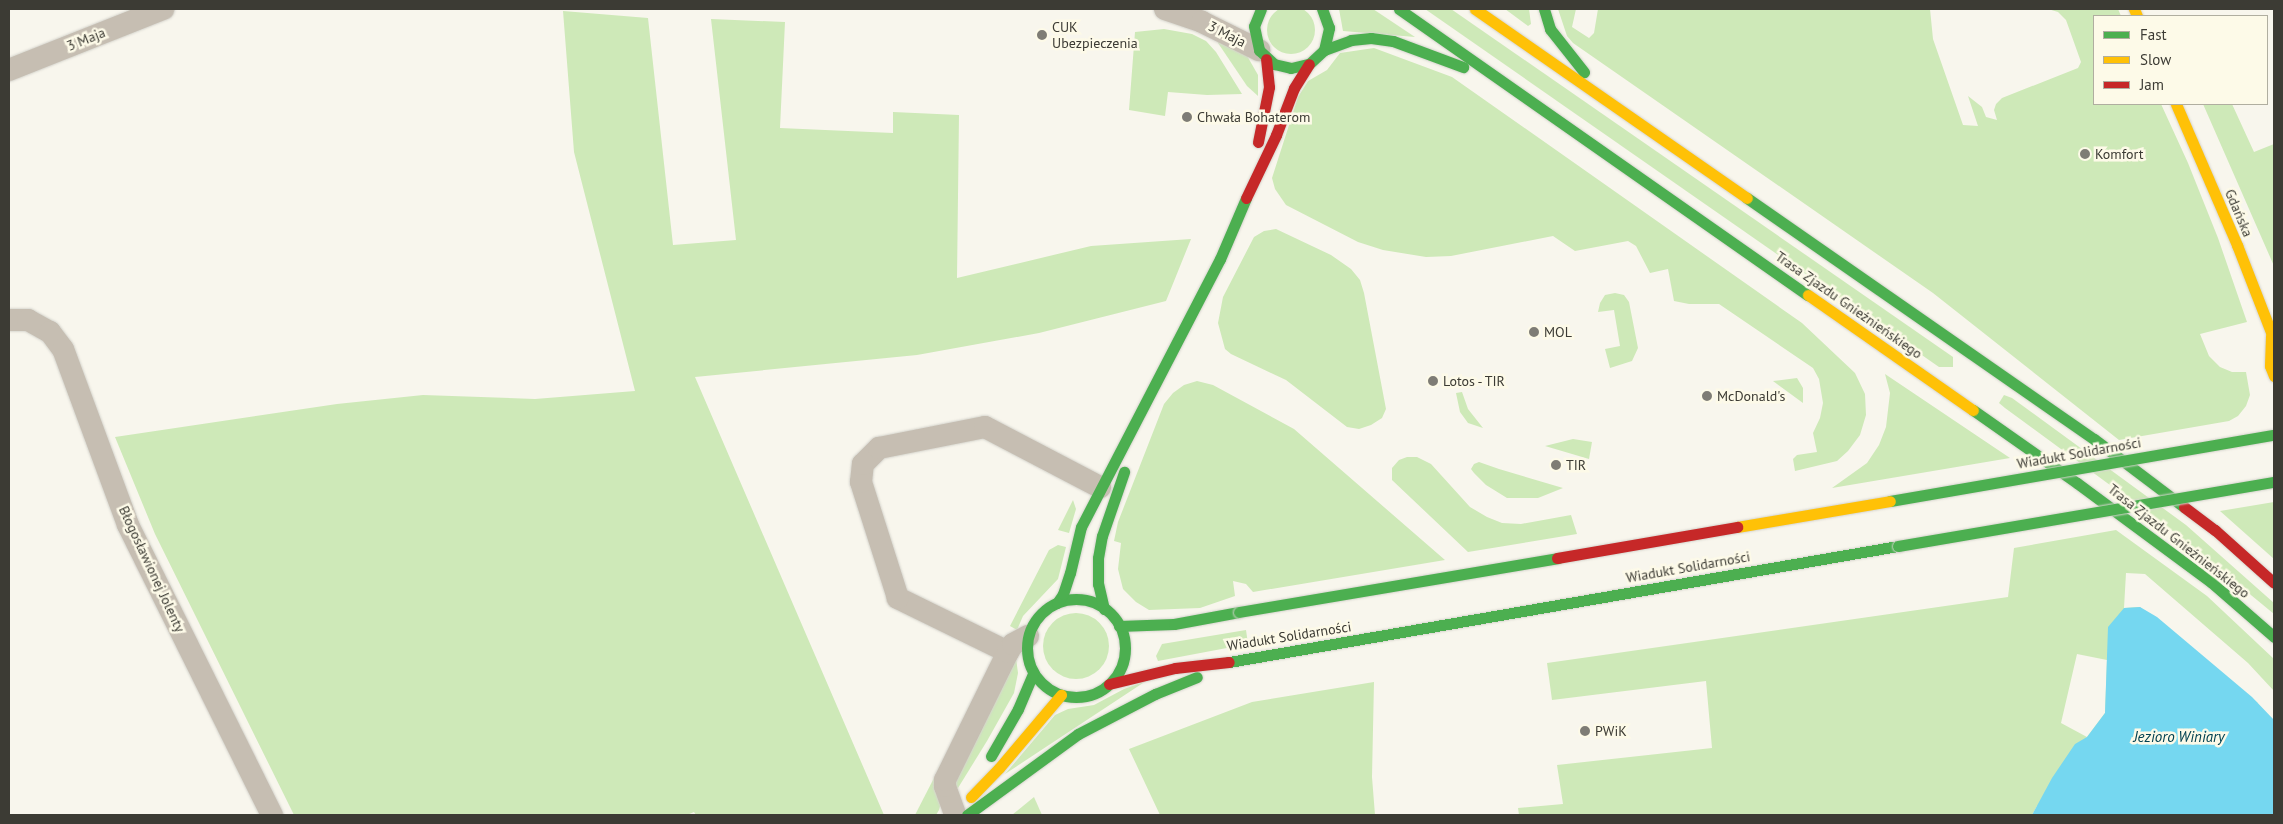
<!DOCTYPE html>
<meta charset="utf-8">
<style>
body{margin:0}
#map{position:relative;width:2283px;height:824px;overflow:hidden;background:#f8f6ed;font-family:"PT Sans",sans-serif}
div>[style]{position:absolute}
.green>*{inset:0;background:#cee9b8}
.round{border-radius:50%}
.water>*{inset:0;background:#75d7f0}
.roads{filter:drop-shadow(0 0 1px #d5d4cd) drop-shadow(0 0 1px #d5d4cd)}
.street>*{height:22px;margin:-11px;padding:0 11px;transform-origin:11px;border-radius:11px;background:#c6beb2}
.fast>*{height:11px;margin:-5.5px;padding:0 5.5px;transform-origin:5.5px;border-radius:5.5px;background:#4caf50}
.fast>.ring{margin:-5.5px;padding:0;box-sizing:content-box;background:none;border:11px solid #4caf50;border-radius:50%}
.slow>*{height:11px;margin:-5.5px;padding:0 5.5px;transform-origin:5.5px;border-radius:5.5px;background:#ffc107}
.jam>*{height:11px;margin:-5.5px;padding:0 5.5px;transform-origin:5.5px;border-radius:5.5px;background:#c62828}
.bridges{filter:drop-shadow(0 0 1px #d5d4cd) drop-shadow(0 0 1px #d5d4cd)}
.fast-bridge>*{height:11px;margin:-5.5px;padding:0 5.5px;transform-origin:5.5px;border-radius:5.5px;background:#4caf50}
.slow-bridge>*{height:11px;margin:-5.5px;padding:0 5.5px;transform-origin:5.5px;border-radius:5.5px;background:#ffc107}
.jam-bridge>*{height:11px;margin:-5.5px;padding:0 5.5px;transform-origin:5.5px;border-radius:5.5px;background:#c62828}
.dots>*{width:14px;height:14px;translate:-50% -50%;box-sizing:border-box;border:2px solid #fdfae8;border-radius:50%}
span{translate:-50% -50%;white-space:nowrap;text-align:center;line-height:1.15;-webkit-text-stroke:5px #fdfae8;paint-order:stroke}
.poi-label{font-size:14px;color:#3c3b34}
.left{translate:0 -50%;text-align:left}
.street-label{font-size:14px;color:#3c3b34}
.water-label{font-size:15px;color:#004050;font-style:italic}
.frame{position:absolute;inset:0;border:10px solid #3c3b34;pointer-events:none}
.legend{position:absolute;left:2093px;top:15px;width:175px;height:90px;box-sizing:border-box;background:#fdfae8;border:1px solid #b0aea0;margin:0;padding:6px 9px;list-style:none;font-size:15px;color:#3c3b34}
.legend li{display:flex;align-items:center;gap:10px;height:25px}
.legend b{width:25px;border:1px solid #b0aea0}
</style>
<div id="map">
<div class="green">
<i class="round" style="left:1267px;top:6px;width:48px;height:48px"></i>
<i style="clip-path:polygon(1339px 9px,1373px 9px,1415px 37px,1343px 31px)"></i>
<i style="clip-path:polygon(1425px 9px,1451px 9px,1953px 357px,1953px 367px,1939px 367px)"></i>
<i style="clip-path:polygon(1505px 9px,1529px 9px,1531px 24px,1528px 26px)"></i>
<i style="clip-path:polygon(1558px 9px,1576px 9px,1572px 27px,1589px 38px,1594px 33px,1598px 9px,1930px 9px,1933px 39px,1963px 125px,1978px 126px,1968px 96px,1982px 107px,1986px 117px,1997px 120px,1994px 110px,1996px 104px,2002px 98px,2078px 68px,2081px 62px,2066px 20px,2058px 12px,2048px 9px,2118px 9px,2121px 16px,2094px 16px,2094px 104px,2161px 104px,2188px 163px,2218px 238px,2247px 322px,2200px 334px,2209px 356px,2220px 367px,2232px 372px,2246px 372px,2250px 395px,2246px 406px,2238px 416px,2229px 421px,2119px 440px,1933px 293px,1573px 43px,1567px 36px)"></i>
<i style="clip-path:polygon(563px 11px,648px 18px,673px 245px,736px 240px,711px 19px,785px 22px,780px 128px,893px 133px,893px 112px,959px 115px,957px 278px,1091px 246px,1191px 239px,1166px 301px,1039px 333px,917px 355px,695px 377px,884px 815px,696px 815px,694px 812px,687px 815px,294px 815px,155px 534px,115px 437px,337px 404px,423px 395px,535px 399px,635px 391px,574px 152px)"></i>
<i style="clip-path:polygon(1164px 29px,1192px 34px,1206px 41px,1216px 52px,1242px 94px,1207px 95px,1168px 92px,1165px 116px,1129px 110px,1135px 32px)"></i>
<i style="clip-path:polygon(1217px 37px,1246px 54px,1258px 75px,1258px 96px,1247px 86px,1218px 43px)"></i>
<i style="clip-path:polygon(1374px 48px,1452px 77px,1802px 323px,1855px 373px,1865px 394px,1866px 415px,1860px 435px,1848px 451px,1837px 461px,1795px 471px,1793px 459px,1797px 455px,1817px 452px,1813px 433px,1820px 418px,1823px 403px,1819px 379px,1813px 368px,1719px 304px,1689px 304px,1674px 301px,1668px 269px,1650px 273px,1636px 246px,1628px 241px,1575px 251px,1553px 236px,1451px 256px,1426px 257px,1383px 250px,1358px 242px,1286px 205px,1275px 189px,1272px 178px,1298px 97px,1308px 81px,1327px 70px,1340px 53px)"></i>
<i style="clip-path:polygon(2203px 104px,2232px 104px,2254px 152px,2274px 144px,2274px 266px)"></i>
<i style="clip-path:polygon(1276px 229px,1331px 255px,1351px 269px,1360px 280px,1364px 293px,1386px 409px,1382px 418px,1371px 425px,1359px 429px,1347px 427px,1286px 380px,1231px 354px,1225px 349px,1218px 323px,1223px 297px,1254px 237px,1264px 231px)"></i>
<i style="clip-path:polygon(1615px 293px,1624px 295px,1629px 302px,1638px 348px,1632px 361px,1610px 368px,1605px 349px,1620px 346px,1614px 310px,1598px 312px,1600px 303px,1605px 295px)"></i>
<i style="clip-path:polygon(1885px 374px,2010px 458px,1832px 488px,1867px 463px,1879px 445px,1886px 427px,1890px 393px)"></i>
<i style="clip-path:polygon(1797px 378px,1803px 388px,1803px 403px,1773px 381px)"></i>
<i style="clip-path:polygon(1197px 381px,1213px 385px,1294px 429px,1445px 560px,1253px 592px,1246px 584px,1233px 581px,1235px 596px,1200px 608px,1149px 610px,1136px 602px,1123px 589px,1118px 569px,1121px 543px,1114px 541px,1118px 522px,1164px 404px,1173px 393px,1184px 385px)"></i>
<i style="clip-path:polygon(1462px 392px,1468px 409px,1483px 428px,1468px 423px,1460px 412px,1456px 393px)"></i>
<i style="clip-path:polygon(2004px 395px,2012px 398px,2186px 525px,2274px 603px,2274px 614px,2178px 535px,2005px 408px,1999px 403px)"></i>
<i style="clip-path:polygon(1573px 439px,1592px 442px,1589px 459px,1545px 446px)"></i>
<i style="clip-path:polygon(1407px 457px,1417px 457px,1431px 464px,1470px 507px,1487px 517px,1502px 523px,1521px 524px,1571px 515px,1577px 534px,1468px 552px,1392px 480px,1392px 468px,1399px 460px)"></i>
<i style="clip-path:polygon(1479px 462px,1499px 469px,1563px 488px,1538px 498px,1507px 498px,1486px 485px,1474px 473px,1471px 469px,1474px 464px)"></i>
<i style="clip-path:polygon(1073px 500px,1076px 509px,1069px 533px,1058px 530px)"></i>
<i style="clip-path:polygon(2274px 502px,2274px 559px,2220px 511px)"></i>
<i style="clip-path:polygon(evenodd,2116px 530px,2207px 596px,2274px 659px,2274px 691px,2248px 663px,2145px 574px,2126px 573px,2124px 608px,2140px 607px,2258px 703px,2037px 806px,2032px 815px,1519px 815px,1518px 808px,1563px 804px,1557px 765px,1712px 748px,1706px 681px,1552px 700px,1547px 663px,2008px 597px,2014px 548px,2116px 530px,2077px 654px,2107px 660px,2105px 713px,2087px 737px,2061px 723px,2077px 654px)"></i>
<i style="clip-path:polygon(1058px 545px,1066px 547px,1058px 579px,1023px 616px,1017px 630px,1010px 626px,1049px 550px)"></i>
<i class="round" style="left:1043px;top:613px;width:66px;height:66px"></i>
<i style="clip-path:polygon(1246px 630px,1248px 644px,1158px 661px,1156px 656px,1162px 644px)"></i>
<i style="clip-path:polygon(1016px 658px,1018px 673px,1014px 693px,987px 741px,958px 788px,954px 788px,953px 779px)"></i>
<i style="clip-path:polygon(1146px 681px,1005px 774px,1055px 715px,1068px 709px,1094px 705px,1124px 689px)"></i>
<i style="clip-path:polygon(1374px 682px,1372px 777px,1375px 815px,1160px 815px,1129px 749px,1252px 702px)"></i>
<i style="clip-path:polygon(935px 776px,941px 803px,939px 810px,936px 815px,915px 815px)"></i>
<i style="clip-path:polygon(1034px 797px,1042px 815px,1012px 815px)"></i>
</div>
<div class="water">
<i style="clip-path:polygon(2140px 607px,2157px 617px,2252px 697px,2274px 720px,2274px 815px,2032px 815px,2052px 778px,2075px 744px,2087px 737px,2105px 713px,2108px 627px,2124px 608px)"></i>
</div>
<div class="roads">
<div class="street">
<i style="left:1165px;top:9px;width:39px;rotate:19deg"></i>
<i style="left:1202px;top:22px;width:64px;rotate:26.2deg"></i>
<i style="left:9px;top:70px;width:166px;rotate:-21.6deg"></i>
<i style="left:9px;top:320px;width:19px"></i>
<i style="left:28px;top:320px;width:25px;rotate:29deg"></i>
<i style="left:50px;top:332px;width:21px;rotate:53deg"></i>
<i style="left:63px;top:349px;width:188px;rotate:69.7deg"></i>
<i style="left:128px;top:525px;width:324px;rotate:63.6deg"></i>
<i style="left:1008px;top:652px;width:123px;rotate:-153.9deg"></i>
<i style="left:898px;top:598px;width:122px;rotate:-107.7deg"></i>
<i style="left:861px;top:482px;width:18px;rotate:-84deg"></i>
<i style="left:863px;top:464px;width:23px;rotate:-45deg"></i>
<i style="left:879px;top:448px;width:108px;rotate:-11.2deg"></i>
<i style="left:985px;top:427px;width:130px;rotate:27.6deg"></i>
<i style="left:955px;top:814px;width:30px;rotate:-110deg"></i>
<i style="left:945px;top:786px;width:6px;rotate:-90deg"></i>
<i style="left:945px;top:780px;width:143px;rotate:-63.8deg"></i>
<i style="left:1008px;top:652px;width:9px;rotate:-58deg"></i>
<i style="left:1013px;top:644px;width:17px;rotate:-28deg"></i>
</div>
<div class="fast">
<i style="left:1261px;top:9px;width:18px;rotate:112deg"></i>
<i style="left:1254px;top:26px;width:25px;rotate:78deg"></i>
<i style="left:1259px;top:50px;width:21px;rotate:43deg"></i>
<i style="left:1274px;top:64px;width:17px;rotate:13deg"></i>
<i style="left:1291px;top:68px;width:18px;rotate:-13deg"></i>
<i style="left:1309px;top:64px;width:21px;rotate:-43deg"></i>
<i style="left:1324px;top:50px;width:23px;rotate:-77deg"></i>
<i style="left:1329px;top:28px;width:20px;rotate:-110deg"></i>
<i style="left:1399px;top:9px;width:499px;rotate:35deg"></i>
<i style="left:1544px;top:9px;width:21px;rotate:73deg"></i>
<i style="left:1550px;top:29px;width:55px;rotate:51.7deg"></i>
<i style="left:1324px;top:50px;width:29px;rotate:-20deg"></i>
<i style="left:1351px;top:40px;width:20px;rotate:-6deg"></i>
<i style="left:1371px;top:38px;width:22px;rotate:8deg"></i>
<i style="left:1393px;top:41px;width:75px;rotate:20.4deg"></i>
<i style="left:1747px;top:198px;width:422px;rotate:34.8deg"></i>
<i style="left:2094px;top:439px;width:113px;rotate:37.1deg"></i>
<i style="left:1973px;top:410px;width:127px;rotate:35.1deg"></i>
<i style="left:2077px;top:483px;width:167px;rotate:36.5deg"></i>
<i style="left:2211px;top:582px;width:84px;rotate:41.1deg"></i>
<i class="ring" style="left:1027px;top:599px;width:87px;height:87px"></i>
<i style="left:1057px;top:603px;width:11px;rotate:-56deg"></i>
<i style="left:1063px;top:594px;width:22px;rotate:-72deg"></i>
<i style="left:1070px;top:573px;width:47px;rotate:-76.6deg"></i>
<i style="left:1081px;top:527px;width:302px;rotate:-62.6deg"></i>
<i style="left:1220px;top:259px;width:66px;rotate:-66.9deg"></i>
<i style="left:1104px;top:609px;width:26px;rotate:-103deg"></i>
<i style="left:1098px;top:584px;width:26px;rotate:-90deg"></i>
<i style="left:1098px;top:558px;width:22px;rotate:-80deg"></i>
<i style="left:1102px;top:536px;width:68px;rotate:-71deg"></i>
<i style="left:1119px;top:626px;width:55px;rotate:-2.1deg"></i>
<i style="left:1174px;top:624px;width:66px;rotate:-10.5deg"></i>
<i style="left:1229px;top:662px;width:679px;rotate:-9.84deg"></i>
<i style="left:991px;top:756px;width:54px;rotate:-60.1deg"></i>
<i style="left:1018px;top:709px;width:39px;rotate:-67deg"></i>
<i style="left:967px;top:815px;width:137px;rotate:-36.1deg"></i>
<i style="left:1078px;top:734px;width:87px;rotate:-27.5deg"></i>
<i style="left:1155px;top:694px;width:45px;rotate:-22deg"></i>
</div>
<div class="slow">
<i style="left:1475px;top:9px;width:331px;rotate:34.8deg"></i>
<i style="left:2134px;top:9px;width:8px;rotate:67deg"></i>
<i style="left:2176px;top:104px;width:154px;rotate:66.6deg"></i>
<i style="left:2237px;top:245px;width:102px;rotate:68.7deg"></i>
<i style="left:1808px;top:295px;width:201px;rotate:34.9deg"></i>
<i style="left:2271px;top:336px;width:30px;rotate:92deg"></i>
<i style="left:2270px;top:366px;width:11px;rotate:68deg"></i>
<i style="left:971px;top:797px;width:40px;rotate:-46deg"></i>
<i style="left:999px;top:768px;width:96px;rotate:-49.7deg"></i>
</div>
<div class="jam">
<i style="left:1258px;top:142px;width:56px;rotate:-78.7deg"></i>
<i style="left:1269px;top:87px;width:28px;rotate:-96deg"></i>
<i style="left:1246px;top:198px;width:70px;rotate:-64.5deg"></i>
<i style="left:1276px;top:135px;width:50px;rotate:-69deg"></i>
<i style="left:1294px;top:88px;width:28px;rotate:-58deg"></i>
<i style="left:2184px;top:507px;width:39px;rotate:37deg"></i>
<i style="left:2215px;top:530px;width:79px;rotate:41.9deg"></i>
<i style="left:1109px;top:684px;width:68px;rotate:-13.6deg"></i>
<i style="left:1175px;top:668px;width:54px;rotate:-6.3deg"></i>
</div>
</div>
<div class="bridges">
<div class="fast-bridge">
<i style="left:1890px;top:501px;width:390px;rotate:-9.8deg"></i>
<i style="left:1898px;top:546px;width:381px;rotate:-9.7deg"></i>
<i style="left:1239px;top:612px;width:323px;rotate:-9.6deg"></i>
</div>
<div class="slow-bridge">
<i style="left:1737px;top:527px;width:155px;rotate:-9.6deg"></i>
</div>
<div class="jam-bridge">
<i style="left:1557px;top:558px;width:183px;rotate:-9.8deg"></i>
</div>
</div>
<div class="dots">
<i style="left:1042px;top:35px;background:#7e7c75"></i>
<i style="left:1187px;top:117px;background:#7e7c75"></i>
<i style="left:2085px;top:154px;background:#7e7c75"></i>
<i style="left:1534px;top:332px;background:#7e7c75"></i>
<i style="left:1433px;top:381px;background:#7e7c75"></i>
<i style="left:1707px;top:396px;background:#7e7c75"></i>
<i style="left:1556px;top:465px;background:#7e7c75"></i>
<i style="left:1585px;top:731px;background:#7e7c75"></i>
</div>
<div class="poi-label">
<span class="left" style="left:1052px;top:35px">CUK<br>Ubezpieczenia</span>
<span class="left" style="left:1197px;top:117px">Chwała Bohaterom</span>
<span class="left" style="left:2095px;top:154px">Komfort</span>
<span class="left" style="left:1544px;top:332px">MOL</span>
<span class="left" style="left:1443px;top:381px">Lotos - TIR</span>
<span class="left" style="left:1717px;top:396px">McDonald's</span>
<span class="left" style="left:1566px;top:465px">TIR</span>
<span class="left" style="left:1595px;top:731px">PWiK</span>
</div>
<div class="street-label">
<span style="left:1227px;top:34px;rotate:27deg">3 Maja</span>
<span style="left:86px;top:39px;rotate:-22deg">3 Maja</span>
<span style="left:2239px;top:213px;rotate:67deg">Gdańska</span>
<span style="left:1849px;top:305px;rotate:35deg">Trasa Zjazdu Gnieźnieńskiego</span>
<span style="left:2079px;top:453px;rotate:-10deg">Wiadukt Solidarności</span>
<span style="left:2179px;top:541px;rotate:38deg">Trasa Zjazdu Gnieźnieńskiego</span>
<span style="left:1688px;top:567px;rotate:-10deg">Wiadukt Solidarności</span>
<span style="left:152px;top:569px;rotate:65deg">Błogosławionej Jolenty</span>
<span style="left:1289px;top:636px;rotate:-9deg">Wiadukt Solidarności</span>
</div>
<div class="water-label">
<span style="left:2179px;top:737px">Jezioro Winiary</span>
</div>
<div class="frame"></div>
<ul class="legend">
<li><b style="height:6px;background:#4caf50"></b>Fast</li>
<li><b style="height:6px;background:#ffc107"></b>Slow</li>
<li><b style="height:6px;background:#c62828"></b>Jam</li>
</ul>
</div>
